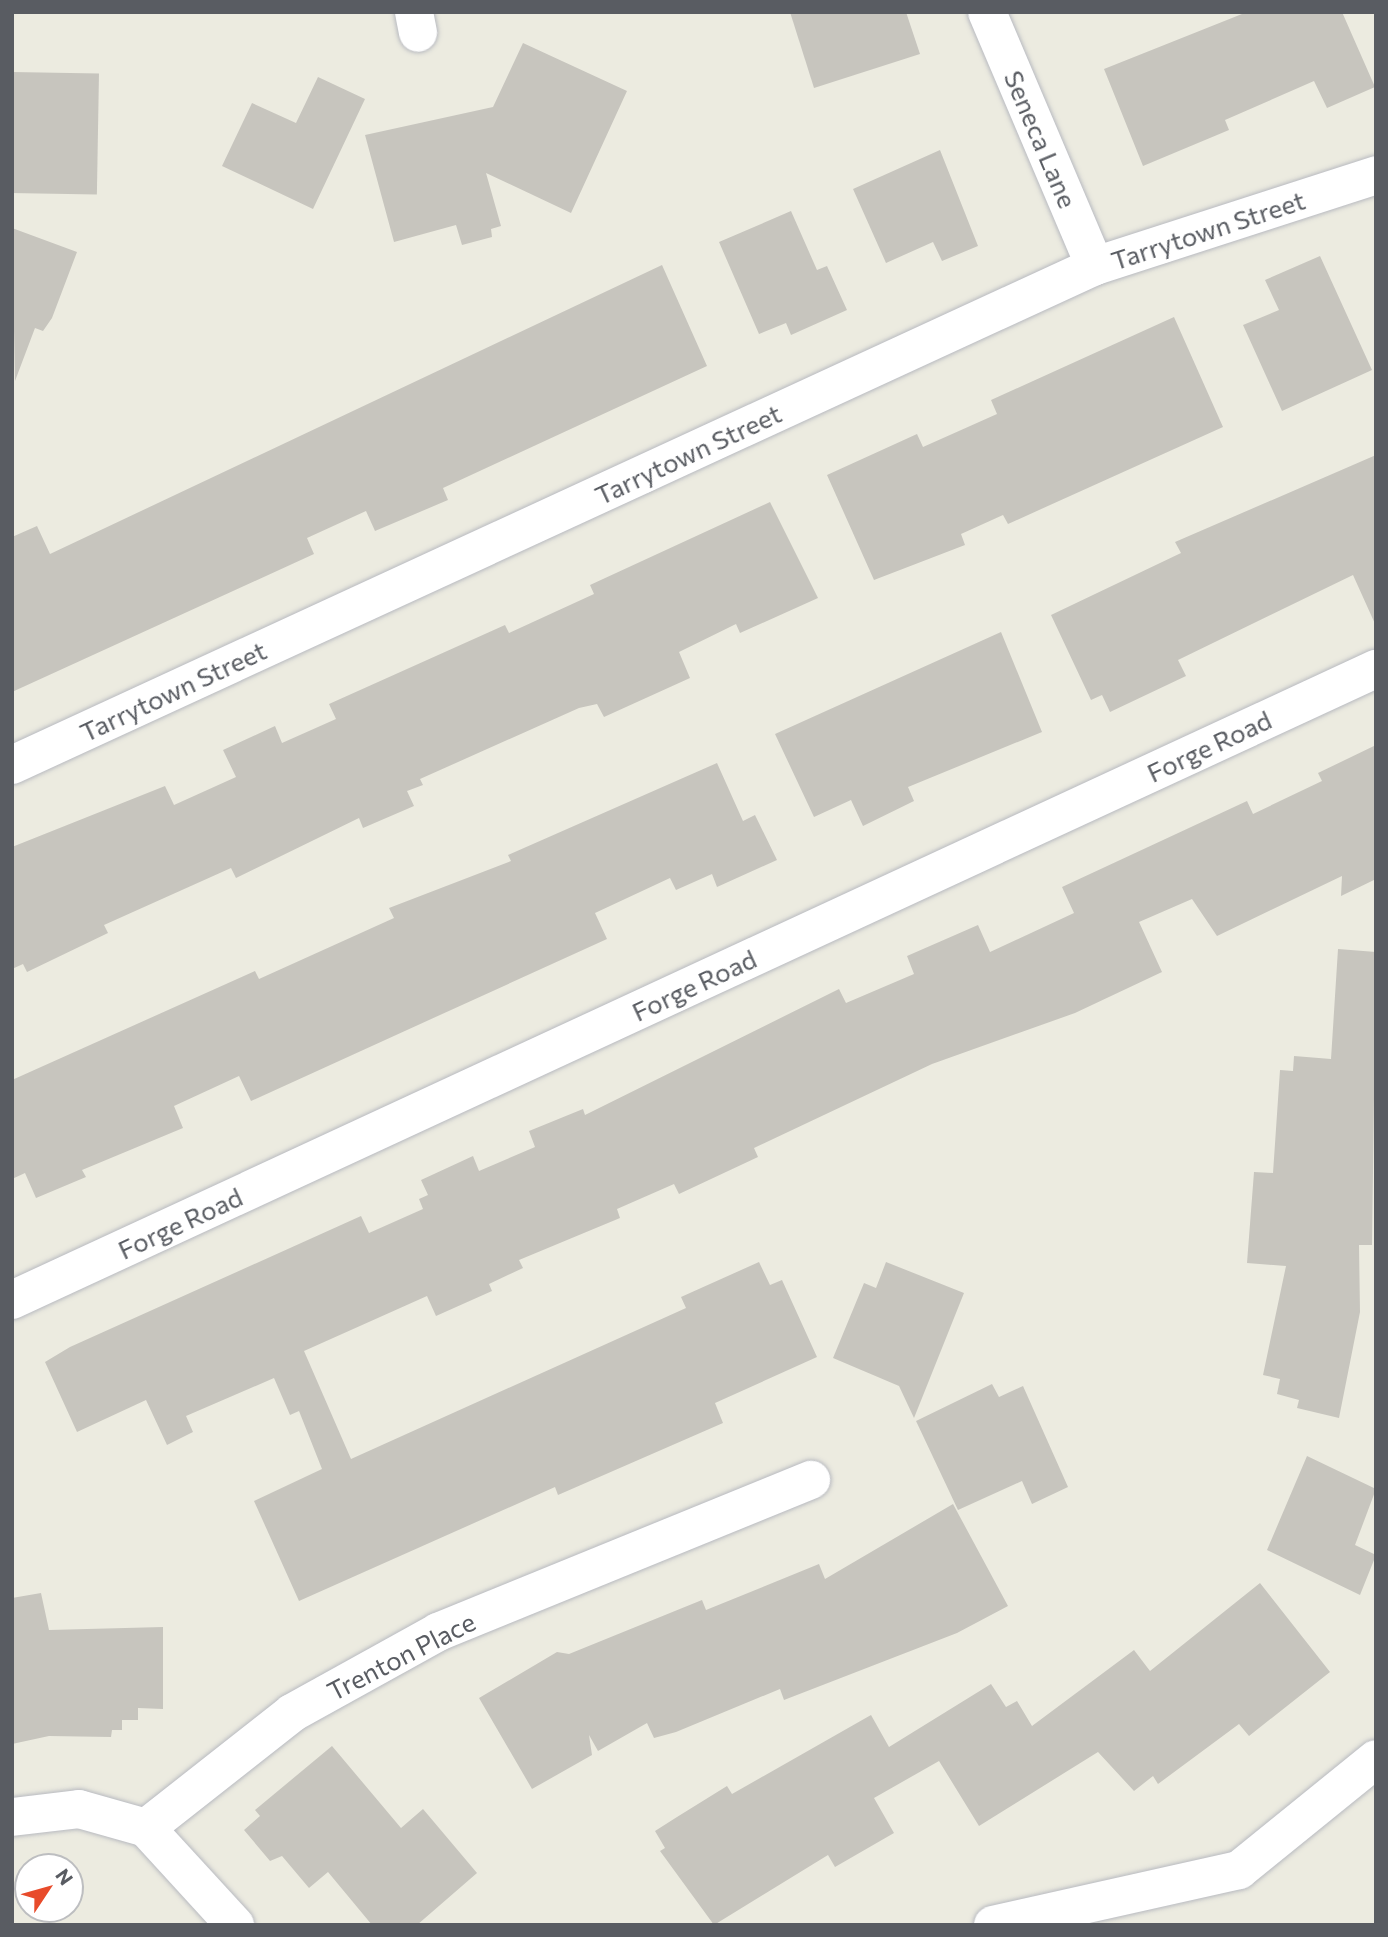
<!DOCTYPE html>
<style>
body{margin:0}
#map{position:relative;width:1388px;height:1937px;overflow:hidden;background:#ecebe0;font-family:Commissioner,sans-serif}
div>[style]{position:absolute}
.building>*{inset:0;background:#c7c5be;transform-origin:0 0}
.roads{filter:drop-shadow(0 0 2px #b8bac0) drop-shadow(0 0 2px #b8bac0)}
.minor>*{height:38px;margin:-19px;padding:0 19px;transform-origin:19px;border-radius:19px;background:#fff}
span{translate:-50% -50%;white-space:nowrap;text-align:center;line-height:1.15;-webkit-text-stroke:6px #fff;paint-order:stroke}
.street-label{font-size:26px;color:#595c62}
.frame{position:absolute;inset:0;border:14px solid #595c62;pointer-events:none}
.north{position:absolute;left:14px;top:1853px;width:70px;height:70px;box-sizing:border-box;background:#fff;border:2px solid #bdbec0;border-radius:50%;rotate:54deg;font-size:19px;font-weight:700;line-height:28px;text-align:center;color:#595c62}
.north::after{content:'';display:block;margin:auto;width:24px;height:32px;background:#e84b2b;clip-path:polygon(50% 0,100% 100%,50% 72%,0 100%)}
</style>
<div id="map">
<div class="building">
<i style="clip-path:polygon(790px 12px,906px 12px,920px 54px,814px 88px)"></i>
<i style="clip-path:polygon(1247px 12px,1342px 12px,1375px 87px,1327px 108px,1314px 81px,1225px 120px,1229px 130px,1143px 166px,1104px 69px)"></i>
<i style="clip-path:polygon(523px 43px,627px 91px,571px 213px,486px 173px,501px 226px,491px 229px,492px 237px,462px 245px,456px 225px,394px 242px,365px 135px,493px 107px)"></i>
<i style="left:12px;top:72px;width:87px;height:121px;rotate:1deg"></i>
<i style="clip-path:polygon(318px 77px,365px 99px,313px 209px,222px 166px,252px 103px,296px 123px)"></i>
<i style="clip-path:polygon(940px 150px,978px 246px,942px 261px,933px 242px,886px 263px,853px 189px)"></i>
<i style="clip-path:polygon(791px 211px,817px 270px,827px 266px,847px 310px,791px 335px,786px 323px,759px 334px,719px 242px)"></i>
<i style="clip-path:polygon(12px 228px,77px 252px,52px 318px,43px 331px,35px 328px,15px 381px)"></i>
<i style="clip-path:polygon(1320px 256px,1372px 370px,1282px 411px,1243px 325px,1279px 310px,1265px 280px)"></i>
<i style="clip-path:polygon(662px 265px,707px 366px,443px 488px,448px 500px,375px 531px,366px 511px,307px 538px,314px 554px,12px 692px,12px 537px,37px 526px,50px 554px)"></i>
<i style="clip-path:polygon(1174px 317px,1223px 427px,1008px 524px,1003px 515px,961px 534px,965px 545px,874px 580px,827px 475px,917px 434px,923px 447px,997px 414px,991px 400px)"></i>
<i style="clip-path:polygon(1376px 455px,1376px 626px,1353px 575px,1178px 660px,1186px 676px,1110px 712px,1102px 695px,1091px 700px,1051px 615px,1181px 553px,1175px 542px)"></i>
<i style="clip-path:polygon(770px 502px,818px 598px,740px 633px,736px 624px,679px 652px,690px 678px,604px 717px,597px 704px,579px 708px,420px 779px,423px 785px,407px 791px,414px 806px,363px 828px,359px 818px,236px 878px,231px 868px,104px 925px,108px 933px,27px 972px,23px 964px,12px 969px,12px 847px,165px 786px,174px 805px,236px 777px,223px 750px,275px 726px,282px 743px,336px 719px,329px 704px,505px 625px,509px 633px,594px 594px,590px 585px)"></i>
<i style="clip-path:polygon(1001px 632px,1042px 732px,908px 787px,914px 801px,863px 826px,851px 800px,814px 817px,775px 734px)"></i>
<i style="clip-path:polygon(1376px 745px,1376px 879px,1341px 896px,1342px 876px,1217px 936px,1192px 899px,1139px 922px,1162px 972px,1075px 1013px,932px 1064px,754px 1148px,758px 1157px,679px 1194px,674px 1184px,617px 1209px,620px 1218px,519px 1260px,523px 1268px,489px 1284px,492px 1291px,436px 1316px,427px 1296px,304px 1351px,351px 1459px,686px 1308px,681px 1297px,759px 1262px,770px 1285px,782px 1280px,817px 1357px,715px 1403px,723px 1423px,558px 1495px,555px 1487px,299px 1601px,254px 1501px,322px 1469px,299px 1411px,290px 1415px,274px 1378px,186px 1416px,193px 1432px,167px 1445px,146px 1400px,77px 1432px,45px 1362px,70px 1347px,361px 1216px,369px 1233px,423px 1209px,419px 1199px,428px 1195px,421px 1180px,473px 1156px,479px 1171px,535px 1147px,529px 1131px,583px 1109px,585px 1115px,839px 989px,846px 1003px,914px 974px,907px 956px,978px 925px,990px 952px,1074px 913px,1062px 887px,1247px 801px,1253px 814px,1322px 781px,1318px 773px)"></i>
<i style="clip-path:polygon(717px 763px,743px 821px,755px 815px,777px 860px,717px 887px,712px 874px,676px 890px,670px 878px,595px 913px,607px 939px,251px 1101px,239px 1076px,174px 1106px,183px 1128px,82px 1170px,86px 1177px,36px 1198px,25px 1173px,12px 1179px,12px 1080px,255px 971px,259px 979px,394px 918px,389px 908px,511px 861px,508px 855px)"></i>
<i style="clip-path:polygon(1338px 949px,1376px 952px,1372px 1245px,1359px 1245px,1360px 1312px,1339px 1418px,1297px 1408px,1299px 1400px,1277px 1394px,1280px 1379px,1263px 1375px,1286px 1266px,1247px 1263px,1254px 1172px,1273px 1173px,1280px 1070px,1293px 1071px,1294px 1056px,1331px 1059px)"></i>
<i style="clip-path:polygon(886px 1262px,964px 1293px,914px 1418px,899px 1386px,833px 1358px,864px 1283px,876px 1288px)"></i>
<i style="clip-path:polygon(992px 1384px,999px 1397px,1023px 1386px,1068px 1487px,1032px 1504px,1022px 1481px,958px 1510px,916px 1421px)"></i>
<i style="clip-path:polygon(1307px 1456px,1376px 1489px,1355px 1545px,1376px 1555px,1360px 1595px,1267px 1550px)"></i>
<i style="clip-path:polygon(953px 1504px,1008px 1606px,957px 1633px,784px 1700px,780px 1689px,676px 1732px,654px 1738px,647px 1723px,598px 1751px,589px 1735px,592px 1755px,532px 1789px,479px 1698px,557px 1652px,569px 1654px,702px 1600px,706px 1610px,819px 1564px,825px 1579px)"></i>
<i style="clip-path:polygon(1260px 1583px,1330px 1672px,1249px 1736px,1239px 1724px,1158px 1784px,1153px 1776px,1134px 1791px,1098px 1752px,979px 1826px,939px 1761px,874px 1798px,894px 1833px,835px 1867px,828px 1855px,714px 1925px,660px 1851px,665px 1848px,655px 1831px,677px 1817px,727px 1786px,732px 1794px,871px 1715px,889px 1747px,991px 1684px,1006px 1707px,1017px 1701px,1032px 1726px,1134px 1650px,1150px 1671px)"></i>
<i style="clip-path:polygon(41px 1593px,49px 1630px,163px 1627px,163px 1709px,138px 1708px,138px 1720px,122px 1720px,122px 1730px,112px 1730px,111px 1737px,49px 1736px,12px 1744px,12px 1598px)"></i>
<i style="clip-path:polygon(332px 1746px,401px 1828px,423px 1809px,477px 1873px,417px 1925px,372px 1925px,328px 1872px,309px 1888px,282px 1856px,270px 1861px,244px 1830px,260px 1816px,255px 1810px)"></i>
</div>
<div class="roads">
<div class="minor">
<i style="left:414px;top:12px;width:21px;rotate:79deg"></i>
<i style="left:987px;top:12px;width:276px;rotate:67deg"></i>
<i style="left:12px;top:765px;width:1192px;rotate:-24.74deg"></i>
<i style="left:1095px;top:266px;width:295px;rotate:-17.9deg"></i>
<i style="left:12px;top:1300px;width:1503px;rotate:-24.83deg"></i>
<i style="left:12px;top:1817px;width:67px;rotate:-6.8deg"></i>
<i style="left:79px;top:1809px;width:70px;rotate:15.8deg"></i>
<i style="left:146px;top:1828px;width:186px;rotate:-38.2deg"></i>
<i style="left:292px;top:1713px;width:167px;rotate:-29deg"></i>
<i style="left:438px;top:1632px;width:403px;rotate:-22.2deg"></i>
<i style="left:146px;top:1828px;width:132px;rotate:47.5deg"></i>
<i style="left:993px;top:1925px;width:252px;rotate:-12.6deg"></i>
<i style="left:1239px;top:1870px;width:176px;rotate:-39deg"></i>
</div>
</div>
<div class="street-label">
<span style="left:1041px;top:139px;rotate:67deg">Seneca Lane</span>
<span style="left:1208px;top:230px;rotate:-18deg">Tarrytown Street</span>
<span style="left:688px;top:454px;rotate:-25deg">Tarrytown Street</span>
<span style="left:173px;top:691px;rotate:-25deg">Tarrytown Street</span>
<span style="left:1209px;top:746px;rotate:-25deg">Forge Road</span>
<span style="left:694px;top:985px;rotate:-25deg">Forge Road</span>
<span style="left:180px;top:1223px;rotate:-25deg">Forge Road</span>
<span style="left:401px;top:1656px;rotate:-27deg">Trenton Place</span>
</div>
<div class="frame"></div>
<div class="north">N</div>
</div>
